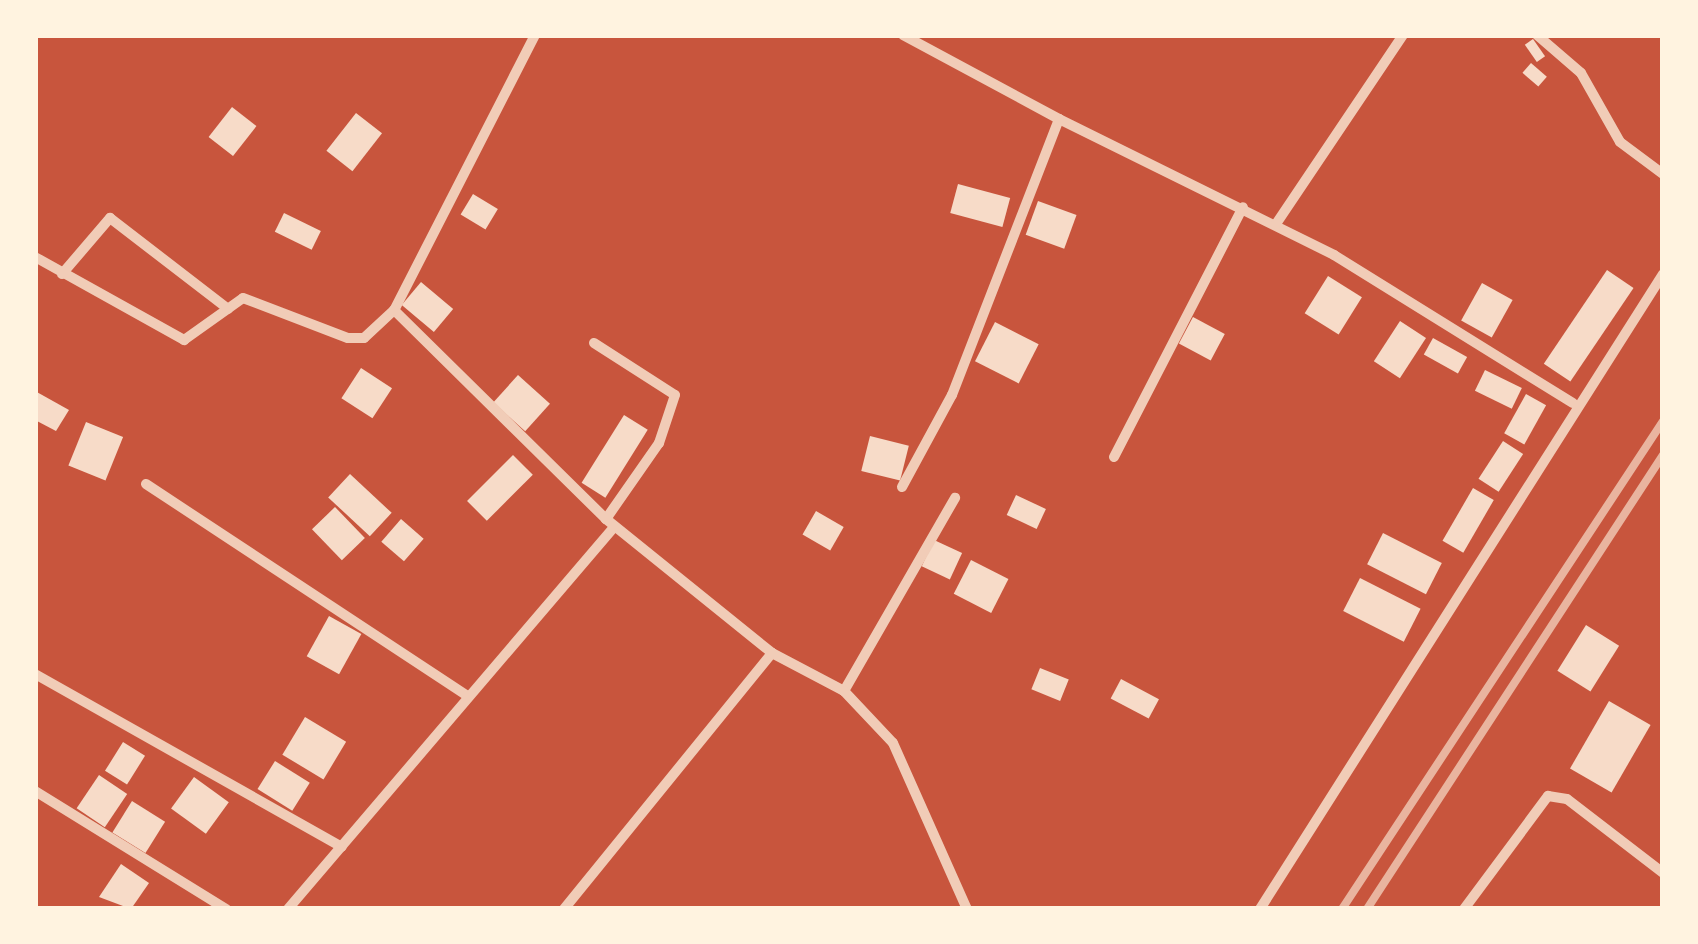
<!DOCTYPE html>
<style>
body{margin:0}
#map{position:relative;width:1698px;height:944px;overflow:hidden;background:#c8553d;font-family:"IBM Plex Sans",sans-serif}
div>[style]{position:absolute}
.building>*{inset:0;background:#f7dbc8;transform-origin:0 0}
.minor>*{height:10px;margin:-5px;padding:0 5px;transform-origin:5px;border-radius:5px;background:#f1ccb7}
.rail>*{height:8px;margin:-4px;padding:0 4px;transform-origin:4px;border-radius:4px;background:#e9b49f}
span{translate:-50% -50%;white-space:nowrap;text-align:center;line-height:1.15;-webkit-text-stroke:9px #fff3e0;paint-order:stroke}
.frame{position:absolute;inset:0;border:38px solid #fff3e0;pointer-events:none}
</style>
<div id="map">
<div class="building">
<i style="left:1533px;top:39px;width:21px;height:10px;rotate:55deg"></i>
<i style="left:1531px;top:63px;width:21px;height:13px;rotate:41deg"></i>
<i style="left:232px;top:107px;width:31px;height:38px;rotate:38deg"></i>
<i style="left:356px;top:113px;width:33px;height:48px;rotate:38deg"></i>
<i style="left:958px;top:184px;width:54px;height:30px;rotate:15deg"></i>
<i style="left:473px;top:194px;width:29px;height:24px;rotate:31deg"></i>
<i style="left:1038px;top:201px;width:41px;height:36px;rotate:20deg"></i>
<i style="left:284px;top:213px;width:41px;height:21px;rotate:26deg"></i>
<i style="left:1607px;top:270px;width:32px;height:113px;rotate:34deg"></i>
<i style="left:1328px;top:276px;width:40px;height:44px;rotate:32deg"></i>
<i style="left:421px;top:282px;width:42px;height:30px;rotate:40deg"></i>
<i style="left:1482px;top:283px;width:35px;height:43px;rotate:29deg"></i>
<i style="left:1193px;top:317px;width:36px;height:30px;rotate:28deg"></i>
<i style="left:1400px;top:321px;width:31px;height:48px;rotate:33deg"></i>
<i style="left:995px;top:322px;width:49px;height:44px;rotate:27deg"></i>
<i style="left:1433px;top:338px;width:39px;height:19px;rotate:29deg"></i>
<i style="left:361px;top:368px;width:37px;height:36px;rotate:33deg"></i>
<i style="left:1485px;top:370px;width:41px;height:23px;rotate:26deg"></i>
<i style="left:518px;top:375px;width:43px;height:37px;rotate:42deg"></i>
<i style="clip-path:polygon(35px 391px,69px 410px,56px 431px,35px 420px)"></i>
<i style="left:1526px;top:394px;width:23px;height:45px;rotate:29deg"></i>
<i style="left:624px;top:415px;width:28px;height:80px;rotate:32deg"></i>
<i style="left:86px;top:422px;width:40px;height:47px;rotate:22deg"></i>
<i style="left:870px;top:436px;width:40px;height:36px;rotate:14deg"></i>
<i style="left:1503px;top:441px;width:24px;height:45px;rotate:33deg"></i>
<i style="left:513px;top:455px;width:28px;height:65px;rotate:45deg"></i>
<i style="left:350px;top:474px;width:57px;height:32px;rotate:43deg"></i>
<i style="left:1473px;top:488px;width:24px;height:61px;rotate:30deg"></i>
<i style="left:1016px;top:495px;width:33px;height:22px;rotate:25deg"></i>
<i style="left:335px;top:507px;width:43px;height:32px;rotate:46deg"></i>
<i style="left:816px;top:511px;width:32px;height:27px;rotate:30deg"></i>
<i style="left:401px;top:519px;width:30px;height:30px;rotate:41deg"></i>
<i style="left:1383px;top:533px;width:66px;height:35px;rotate:27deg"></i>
<i style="left:934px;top:540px;width:31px;height:29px;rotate:25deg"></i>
<i style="left:971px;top:560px;width:42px;height:38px;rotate:27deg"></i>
<i style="left:1360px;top:578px;width:68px;height:37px;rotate:27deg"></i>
<i style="left:329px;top:616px;width:37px;height:46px;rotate:29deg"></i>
<i style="left:1586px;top:625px;width:39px;height:54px;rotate:32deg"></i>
<i style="left:1040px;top:668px;width:31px;height:23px;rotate:22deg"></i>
<i style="left:1121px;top:679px;width:43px;height:22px;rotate:28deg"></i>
<i style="left:1609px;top:701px;width:48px;height:78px;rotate:30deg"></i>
<i style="left:305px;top:717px;width:48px;height:44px;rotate:31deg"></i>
<i style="left:123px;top:742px;width:26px;height:34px;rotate:32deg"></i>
<i style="left:275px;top:761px;width:41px;height:33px;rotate:32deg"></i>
<i style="left:99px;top:775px;width:34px;height:40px;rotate:34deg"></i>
<i style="left:194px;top:777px;width:43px;height:39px;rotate:36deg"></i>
<i style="left:132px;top:801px;width:39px;height:37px;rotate:32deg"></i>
<i style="clip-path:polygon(121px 864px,149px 883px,131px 909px,99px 897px)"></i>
</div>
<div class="minor">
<i style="left:535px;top:35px;width:309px;rotate:117.1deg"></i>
<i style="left:394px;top:310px;width:298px;rotate:44.6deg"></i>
<i style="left:606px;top:519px;width:213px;rotate:38.9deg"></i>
<i style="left:1537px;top:35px;width:58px;rotate:40.8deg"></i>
<i style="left:1581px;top:73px;width:79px;rotate:60.5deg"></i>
<i style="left:1620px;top:142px;width:54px;rotate:36.7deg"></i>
<i style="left:1059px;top:119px;width:307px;rotate:26.3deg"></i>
<i style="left:1334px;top:255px;width:281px;rotate:31.8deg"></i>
<i style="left:1276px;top:224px;width:228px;rotate:-56.1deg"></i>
<i style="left:35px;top:257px;width:171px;rotate:29.1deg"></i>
<i style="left:184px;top:340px;width:72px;rotate:-35.4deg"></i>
<i style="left:243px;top:298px;width:112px;rotate:20.9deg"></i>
<i style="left:348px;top:338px;width:16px"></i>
<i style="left:364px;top:338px;width:41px;rotate:-43deg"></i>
<i style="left:62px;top:274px;width:74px;rotate:-49.4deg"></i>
<i style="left:110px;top:218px;width:149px;rotate:37.6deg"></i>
<i style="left:594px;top:343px;width:96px;rotate:32.7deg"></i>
<i style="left:675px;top:395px;width:51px;rotate:108.4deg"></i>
<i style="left:659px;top:443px;width:93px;rotate:124.9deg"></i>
<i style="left:1114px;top:457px;width:281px;rotate:-62.7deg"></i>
<i style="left:146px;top:484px;width:385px;rotate:33.4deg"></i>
<i style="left:902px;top:487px;width:105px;rotate:-61.5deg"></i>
<i style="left:952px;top:395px;width:296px;rotate:-68.8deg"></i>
<i style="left:1059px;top:119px;width:177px;rotate:-151.7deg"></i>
<i style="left:35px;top:674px;width:352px;rotate:29.4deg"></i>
<i style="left:844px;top:691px;width:223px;rotate:-60.1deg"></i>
<i style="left:35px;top:791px;width:225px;rotate:31.7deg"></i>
<i style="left:288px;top:909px;width:502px;rotate:-49.52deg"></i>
<i style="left:564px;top:909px;width:330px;rotate:-50.9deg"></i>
<i style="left:772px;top:653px;width:81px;rotate:27.8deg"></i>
<i style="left:844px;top:691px;width:71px;rotate:46.7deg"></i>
<i style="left:893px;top:743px;width:182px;rotate:66deg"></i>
<i style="left:1260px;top:909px;width:752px;rotate:-57.6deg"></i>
<i style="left:1464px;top:909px;width:141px;rotate:-53.4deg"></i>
<i style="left:1548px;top:796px;width:19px;rotate:9deg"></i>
<i style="left:1567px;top:799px;width:121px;rotate:37.6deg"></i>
</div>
<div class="rail">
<i style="left:1342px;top:909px;width:584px;rotate:-56.66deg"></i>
<i style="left:1367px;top:909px;width:542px;rotate:-56.9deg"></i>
</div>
<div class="frame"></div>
</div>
